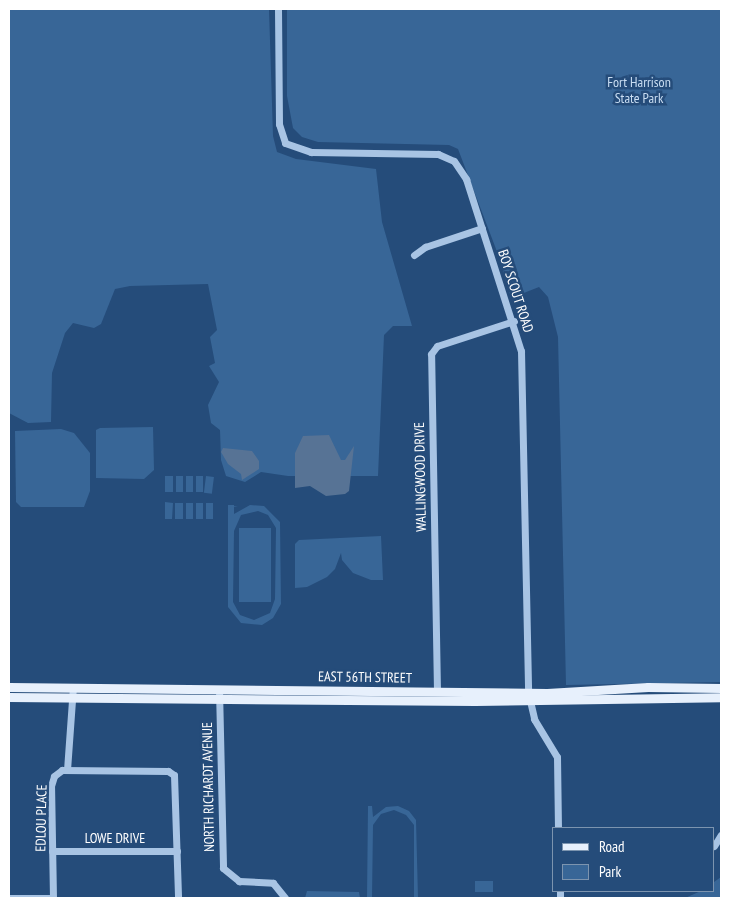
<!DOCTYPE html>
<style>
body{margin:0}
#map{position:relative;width:730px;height:907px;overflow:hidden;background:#254c7a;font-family:"PT Sans Narrow",sans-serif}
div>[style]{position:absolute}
.green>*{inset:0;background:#386697;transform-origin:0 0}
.water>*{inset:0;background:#577395}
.minor>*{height:7px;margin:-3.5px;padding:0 3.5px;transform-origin:3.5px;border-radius:3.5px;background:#a8c4e4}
.major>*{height:9px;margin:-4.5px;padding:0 4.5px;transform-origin:4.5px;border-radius:4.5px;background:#e7f0fc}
span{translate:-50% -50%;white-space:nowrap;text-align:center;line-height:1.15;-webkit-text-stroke:5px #254c7a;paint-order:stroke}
.park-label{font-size:14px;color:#cadef3}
.street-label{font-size:14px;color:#fff}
.frame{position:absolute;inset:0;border:10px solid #fff;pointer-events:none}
.legend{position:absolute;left:552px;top:827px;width:162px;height:65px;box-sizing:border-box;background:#254c7a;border:1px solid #7c94af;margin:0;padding:6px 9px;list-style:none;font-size:15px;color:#fff}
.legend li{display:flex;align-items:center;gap:10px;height:25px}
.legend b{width:25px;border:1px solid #7c94af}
</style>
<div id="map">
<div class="green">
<i style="clip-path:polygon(9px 9px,269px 9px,273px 136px,277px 152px,296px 159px,376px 169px,382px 222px,412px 326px,393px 326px,384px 335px,378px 476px,288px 476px,261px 472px,245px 482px,226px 476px,221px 460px,220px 430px,211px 423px,208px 405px,219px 382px,209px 366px,215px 363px,210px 337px,217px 330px,208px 284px,130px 286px,115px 289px,101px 324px,94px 328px,73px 323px,65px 333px,52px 373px,51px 422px,28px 423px,9px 413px)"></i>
<i style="clip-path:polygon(287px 9px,721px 9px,721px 682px,566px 685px,558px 337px,548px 297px,539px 287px,511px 298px,496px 249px,458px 149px,449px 145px,318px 142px,302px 137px,293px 128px,287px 96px)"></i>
<i style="clip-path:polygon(153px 427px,154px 470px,144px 479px,96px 478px,96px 430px,100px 428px)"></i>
<i style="clip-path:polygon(61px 429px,74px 433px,90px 453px,90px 491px,84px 507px,21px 507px,16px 502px,15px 431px)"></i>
<i style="left:165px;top:476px;width:8px;height:16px"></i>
<i style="left:176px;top:476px;width:7px;height:16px"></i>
<i style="left:186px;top:476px;width:7px;height:16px"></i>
<i style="left:196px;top:476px;width:7px;height:16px"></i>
<i style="left:206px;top:476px;width:8px;height:17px;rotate:7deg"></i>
<i style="clip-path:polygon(165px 502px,173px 503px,172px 519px,165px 519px)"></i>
<i style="left:175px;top:503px;width:8px;height:16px"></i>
<i style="left:186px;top:503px;width:7px;height:16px"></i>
<i style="left:196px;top:503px;width:7px;height:16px"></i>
<i style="left:206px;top:503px;width:7px;height:16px"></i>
<i style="clip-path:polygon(evenodd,228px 505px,234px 505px,234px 514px,250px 505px,264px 506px,280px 522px,281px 604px,273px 618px,262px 625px,241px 623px,228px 607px,228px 505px,258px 511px,268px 515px,276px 528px,275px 599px,270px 613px,254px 620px,240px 615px,233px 602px,234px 531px,241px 515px,258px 511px)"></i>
<i style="left:239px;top:528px;width:32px;height:74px"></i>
<i style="clip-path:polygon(381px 536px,383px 580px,371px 580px,353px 573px,342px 560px,341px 553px,335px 569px,327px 577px,307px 587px,295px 588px,295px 544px,299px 540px)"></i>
<i style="clip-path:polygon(368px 806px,372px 806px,373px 817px,386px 807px,398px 806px,409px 811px,416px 820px,418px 898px,414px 898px,414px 825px,406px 815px,394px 810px,381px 814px,373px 825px,372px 898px,367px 898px)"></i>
<i style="clip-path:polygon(721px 877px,721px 898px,685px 898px,701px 891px,714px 891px,714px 882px)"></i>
<i style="left:493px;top:881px;width:11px;height:18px;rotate:90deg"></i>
<i style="clip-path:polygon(307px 891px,359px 892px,360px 898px,305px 898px)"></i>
</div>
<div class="water">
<i style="clip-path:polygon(329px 435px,341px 460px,345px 460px,354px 446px,349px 491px,345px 494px,326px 496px,310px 486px,295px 488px,295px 453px,303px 436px)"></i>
<i style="clip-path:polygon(223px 448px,252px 451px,259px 461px,259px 469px,242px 480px,241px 474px,228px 464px,221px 452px)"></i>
</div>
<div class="minor">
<i style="left:278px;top:9px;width:115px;rotate:89.5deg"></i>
<i style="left:279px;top:124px;width:20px;rotate:72deg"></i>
<i style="left:285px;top:143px;width:28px;rotate:19deg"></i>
<i style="left:311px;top:152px;width:127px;rotate:0.9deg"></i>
<i style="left:438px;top:154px;width:17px;rotate:24deg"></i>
<i style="left:454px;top:161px;width:22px;rotate:56deg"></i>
<i style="left:466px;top:179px;width:181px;rotate:72.3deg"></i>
<i style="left:521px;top:351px;width:341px;rotate:88.8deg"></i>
<i style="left:528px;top:692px;width:28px;rotate:77deg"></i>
<i style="left:534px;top:719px;width:44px;rotate:58.8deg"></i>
<i style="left:557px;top:757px;width:71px;rotate:89.2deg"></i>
<i style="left:414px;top:255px;width:14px;rotate:-36deg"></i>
<i style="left:425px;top:247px;width:60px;rotate:-18.4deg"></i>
<i style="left:219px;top:689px;width:179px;rotate:88.7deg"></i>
<i style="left:223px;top:868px;width:21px;rotate:39deg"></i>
<i style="left:239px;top:881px;width:34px;rotate:3deg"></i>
<i style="left:273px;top:883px;width:19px;rotate:51deg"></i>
<i style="left:437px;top:691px;width:337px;rotate:-91deg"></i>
<i style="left:431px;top:354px;width:10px;rotate:-53deg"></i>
<i style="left:437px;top:346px;width:81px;rotate:-18deg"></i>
<i style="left:67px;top:770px;width:83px;rotate:-85.9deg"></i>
<i style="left:714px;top:846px;width:13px;rotate:-58deg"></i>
<i style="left:52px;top:851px;width:125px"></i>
<i style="left:560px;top:891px;width:7px;rotate:90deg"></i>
<i style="left:9px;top:898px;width:41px"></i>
<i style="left:53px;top:898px;width:112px;rotate:-91deg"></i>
<i style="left:51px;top:786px;width:10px;rotate:-73deg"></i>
<i style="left:54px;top:776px;width:10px;rotate:-37deg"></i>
<i style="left:62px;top:770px;width:106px;rotate:0.5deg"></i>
<i style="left:168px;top:771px;width:7px;rotate:34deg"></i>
<i style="left:174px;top:775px;width:123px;rotate:88.1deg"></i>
</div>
<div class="major">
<i style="left:9px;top:687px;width:538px;rotate:0.64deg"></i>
<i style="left:547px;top:693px;width:101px;rotate:-3.4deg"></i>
<i style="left:648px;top:687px;width:73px;rotate:0.8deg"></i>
<i style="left:9px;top:697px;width:466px;rotate:0.5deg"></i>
<i style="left:475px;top:701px;width:246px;rotate:-0.9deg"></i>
</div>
<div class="park-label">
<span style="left:639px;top:90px">Fort Harrison<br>State Park</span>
</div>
<div class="street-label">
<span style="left:516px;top:291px;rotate:72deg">BOY SCOUT ROAD</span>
<span style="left:420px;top:477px;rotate:-91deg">WALLINGWOOD DRIVE</span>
<span style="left:365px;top:677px;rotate:1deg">EAST 56TH STREET</span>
<span style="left:208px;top:787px;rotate:-91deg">NORTH RICHARDT AVENUE</span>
<span style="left:41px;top:818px;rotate:-89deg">EDLOU PLACE</span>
<span style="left:115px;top:838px">LOWE DRIVE</span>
</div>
<div class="frame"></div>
<ul class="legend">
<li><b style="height:6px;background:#e7f0fc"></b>Road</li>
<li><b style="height:14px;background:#386697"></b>Park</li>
</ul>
</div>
